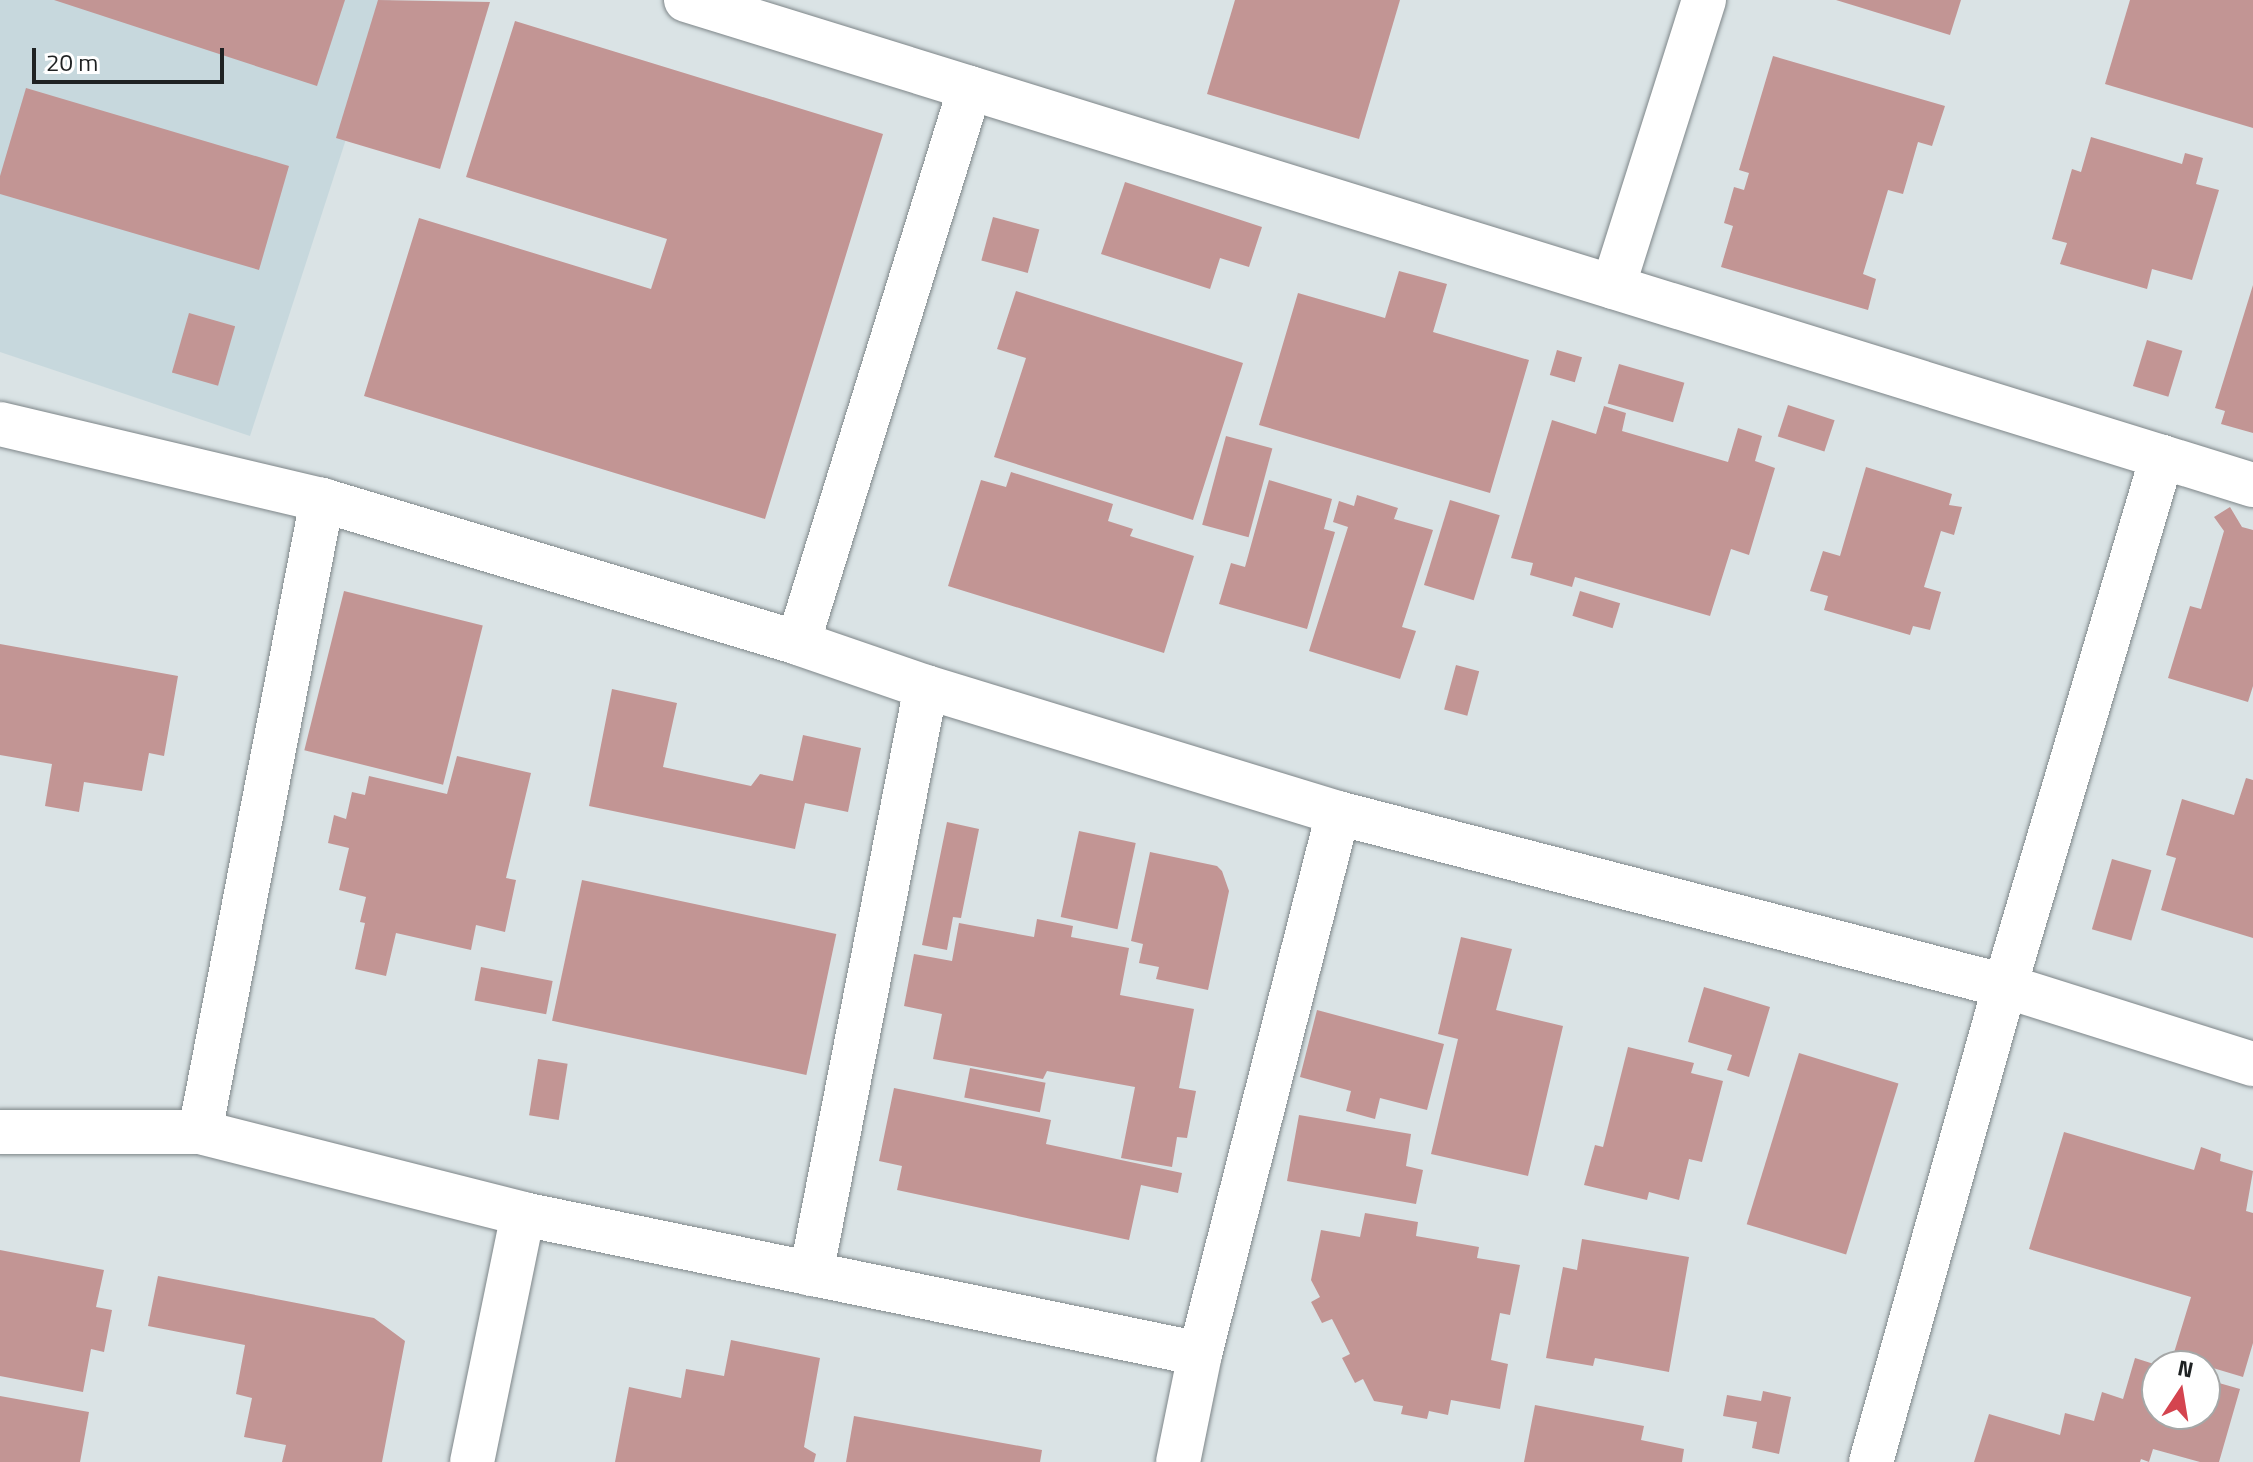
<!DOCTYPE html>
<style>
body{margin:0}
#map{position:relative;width:2253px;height:1462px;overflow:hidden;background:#dae3e5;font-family:"Titillium Web",sans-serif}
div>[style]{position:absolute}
.built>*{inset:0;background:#c7d8dd}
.building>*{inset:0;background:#c29594;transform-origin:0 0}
.roads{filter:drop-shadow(0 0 2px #7e8689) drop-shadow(0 0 2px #7e8689)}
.street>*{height:44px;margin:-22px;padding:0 22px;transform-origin:22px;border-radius:22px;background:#fff}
span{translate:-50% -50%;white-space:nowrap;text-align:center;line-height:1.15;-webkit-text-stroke:8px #fff;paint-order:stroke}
.north{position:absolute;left:2141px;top:1350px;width:80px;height:80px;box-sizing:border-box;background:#fff;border:2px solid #a5a7a7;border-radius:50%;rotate:12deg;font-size:22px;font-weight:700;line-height:32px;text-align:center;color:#1f2223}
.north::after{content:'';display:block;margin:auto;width:28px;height:36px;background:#d4444f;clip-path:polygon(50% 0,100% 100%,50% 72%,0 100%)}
.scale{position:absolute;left:32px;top:48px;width:192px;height:36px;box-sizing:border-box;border:4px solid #1f2223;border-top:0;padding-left:10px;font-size:24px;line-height:28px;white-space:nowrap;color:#1f2223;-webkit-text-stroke:6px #fff;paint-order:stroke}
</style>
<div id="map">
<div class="built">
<i style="clip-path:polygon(0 0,391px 0,250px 436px,0 352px)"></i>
</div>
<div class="building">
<i style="clip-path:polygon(54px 0,345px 0,317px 86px)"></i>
<i style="clip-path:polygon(378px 0,490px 2px,440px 169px,336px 138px)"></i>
<i style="clip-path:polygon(1235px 0,1400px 0,1359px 139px,1207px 94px)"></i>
<i style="clip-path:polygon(1836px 0,1961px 0,1950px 35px)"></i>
<i style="clip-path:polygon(2130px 0,2253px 0,2253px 128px,2105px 84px)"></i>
<i style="clip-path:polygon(515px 21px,883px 134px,765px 519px,364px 396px,419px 218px,651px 289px,667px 239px,466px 177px)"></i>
<i style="clip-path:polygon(1773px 56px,1945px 106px,1932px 146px,1918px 142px,1903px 194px,1888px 190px,1863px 274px,1876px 279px,1868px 310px,1721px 267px,1733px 226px,1724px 223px,1734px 187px,1744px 190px,1749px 173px,1739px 170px)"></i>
<i style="clip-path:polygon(26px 88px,289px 166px,259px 270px,0 194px,0 176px)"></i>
<i style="clip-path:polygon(2091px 137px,2182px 164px,2185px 153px,2203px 158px,2196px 184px,2219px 190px,2192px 280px,2152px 269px,2147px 289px,2060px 264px,2067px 243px,2052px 239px,2072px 169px,2081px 172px)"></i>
<i style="clip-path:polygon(1125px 182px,1262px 227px,1249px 267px,1220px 258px,1210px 289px,1101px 254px)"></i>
<i style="left:993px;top:217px;width:48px;height:45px;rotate:15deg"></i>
<i style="clip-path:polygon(1399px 271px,1447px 284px,1433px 332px,1529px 360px,1490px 493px,1259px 425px,1298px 293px,1385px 318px)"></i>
<i style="clip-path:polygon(2253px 285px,2253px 433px,2221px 424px,2225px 411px,2215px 408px)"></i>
<i style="clip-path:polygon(1016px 291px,1243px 363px,1193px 520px,994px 457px,1026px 358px,997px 349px)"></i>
<i style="left:189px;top:313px;width:48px;height:62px;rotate:16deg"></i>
<i style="left:2147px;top:340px;width:37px;height:48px;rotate:17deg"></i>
<i style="left:1557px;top:350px;width:26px;height:26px;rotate:16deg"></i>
<i style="left:1619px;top:364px;width:68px;height:41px;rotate:16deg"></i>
<i style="left:1788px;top:405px;width:49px;height:33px;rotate:18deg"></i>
<i style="clip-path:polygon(1604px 406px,1626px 413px,1622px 431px,1728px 462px,1738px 428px,1762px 436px,1755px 461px,1775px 468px,1749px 555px,1731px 549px,1710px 616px,1575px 577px,1572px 587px,1530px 575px,1533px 563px,1511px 558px,1552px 420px,1596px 434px)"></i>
<i style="left:1226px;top:436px;width:48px;height:92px;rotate:15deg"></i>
<i style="clip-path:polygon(1866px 467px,1952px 494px,1949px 505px,1962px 507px,1954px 535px,1941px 531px,1924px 587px,1941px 592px,1930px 630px,1913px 626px,1910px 635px,1824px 610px,1828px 596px,1810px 591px,1823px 551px,1840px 556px)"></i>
<i style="clip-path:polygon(1011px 472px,1113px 504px,1108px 521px,1133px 529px,1130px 536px,1194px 556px,1164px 653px,948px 586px,981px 480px,1006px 487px)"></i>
<i style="clip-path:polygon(1269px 480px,1332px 499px,1324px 529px,1335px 532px,1307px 629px,1219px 604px,1231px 563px,1245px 567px)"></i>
<i style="clip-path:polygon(1357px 495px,1398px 508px,1394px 519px,1433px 530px,1402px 627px,1416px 631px,1400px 679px,1309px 651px,1348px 527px,1333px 522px,1339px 501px,1354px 506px)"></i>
<i style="left:1450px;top:500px;width:52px;height:89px;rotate:17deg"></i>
<i style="clip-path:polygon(2230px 507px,2242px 527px,2253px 530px,2253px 686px,2248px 702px,2168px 678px,2190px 606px,2201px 609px,2224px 531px,2214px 517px)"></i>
<i style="left:344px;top:591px;width:143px;height:164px;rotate:14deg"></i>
<i style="left:1580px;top:591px;width:42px;height:26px;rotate:17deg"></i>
<i style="clip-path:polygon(0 644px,178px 676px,164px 756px,149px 753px,142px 791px,84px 782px,79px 812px,45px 806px,52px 764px,0 755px)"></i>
<i style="left:1456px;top:665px;width:24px;height:46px;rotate:15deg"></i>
<i style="clip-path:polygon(612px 689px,677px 703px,663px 767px,751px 786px,760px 774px,793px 781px,803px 735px,861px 748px,848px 812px,805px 803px,795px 849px,589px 806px)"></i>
<i style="clip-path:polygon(457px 756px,531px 773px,506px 878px,516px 880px,505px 932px,476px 925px,471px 950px,396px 933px,386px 976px,355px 969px,365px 923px,360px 922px,366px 897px,339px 890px,349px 848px,328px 843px,334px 815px,346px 819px,352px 792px,365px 795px,369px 776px,447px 794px)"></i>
<i style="clip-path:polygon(2246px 778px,2253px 780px,2253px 938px,2161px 910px,2176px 858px,2166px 855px,2182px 799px,2234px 815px)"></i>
<i style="clip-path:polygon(947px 822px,979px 829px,961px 918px,953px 917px,947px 950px,922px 945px)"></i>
<i style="left:1079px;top:831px;width:58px;height:88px;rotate:12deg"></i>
<i style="clip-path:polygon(1150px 852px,1217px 866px,1222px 871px,1229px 891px,1208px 990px,1156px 979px,1159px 967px,1139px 963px,1143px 944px,1131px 941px)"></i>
<i style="left:2112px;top:859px;width:41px;height:73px;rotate:16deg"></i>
<i style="left:582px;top:880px;width:260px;height:144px;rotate:12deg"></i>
<i style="clip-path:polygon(1037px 919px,1073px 926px,1071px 937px,1129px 948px,1120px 995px,1194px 1009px,1179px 1088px,1196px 1091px,1187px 1138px,1177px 1137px,1172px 1167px,1121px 1158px,1135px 1087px,1047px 1071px,1043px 1079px,933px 1059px,942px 1014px,904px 1006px,914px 954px,952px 961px,959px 923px,1034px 937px)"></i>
<i style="clip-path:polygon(1461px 937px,1512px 949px,1496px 1010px,1563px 1026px,1528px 1176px,1431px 1154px,1458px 1039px,1438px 1034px)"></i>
<i style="left:481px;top:967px;width:73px;height:34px;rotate:11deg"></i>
<i style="clip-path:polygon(1704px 987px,1770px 1007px,1749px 1077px,1727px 1070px,1732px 1055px,1688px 1042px)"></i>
<i style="clip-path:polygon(1317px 1010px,1444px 1044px,1427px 1110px,1380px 1098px,1375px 1119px,1346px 1111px,1351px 1091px,1300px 1077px)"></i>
<i style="clip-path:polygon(1628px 1047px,1694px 1063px,1691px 1073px,1723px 1081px,1702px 1162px,1689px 1159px,1679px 1200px,1649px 1192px,1647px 1200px,1584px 1185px,1595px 1145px,1603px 1147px)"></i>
<i style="left:1799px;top:1053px;width:104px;height:179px;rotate:17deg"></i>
<i style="left:538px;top:1059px;width:30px;height:57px;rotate:9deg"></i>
<i style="left:970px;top:1068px;width:77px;height:30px;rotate:11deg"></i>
<i style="clip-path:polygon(894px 1088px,1051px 1120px,1046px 1144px,1182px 1173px,1178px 1193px,1141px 1185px,1129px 1240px,897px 1190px,902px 1166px,879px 1161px)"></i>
<i style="clip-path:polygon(1299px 1115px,1411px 1134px,1406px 1166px,1423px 1170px,1416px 1204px,1287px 1181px)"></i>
<i style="clip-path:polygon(2064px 1132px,2194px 1170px,2201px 1147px,2221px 1154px,2220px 1161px,2253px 1171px,2246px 1211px,2253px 1213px,2253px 1343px,2243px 1377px,2173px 1356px,2191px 1297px,2029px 1249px)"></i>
<i style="clip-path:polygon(1365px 1213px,1418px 1222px,1416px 1236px,1479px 1247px,1477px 1258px,1520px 1265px,1510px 1315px,1500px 1313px,1491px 1360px,1508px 1364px,1500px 1409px,1451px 1400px,1448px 1415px,1429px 1411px,1427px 1419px,1401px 1414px,1403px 1406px,1374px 1401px,1363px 1379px,1355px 1383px,1342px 1358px,1350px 1354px,1332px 1319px,1322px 1323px,1311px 1302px,1320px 1297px,1311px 1280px,1321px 1230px,1360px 1237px)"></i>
<i style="clip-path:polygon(1582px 1239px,1689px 1257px,1669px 1372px,1595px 1358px,1593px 1366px,1546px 1358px,1563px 1267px,1577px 1270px)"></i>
<i style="clip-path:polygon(0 1250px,104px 1270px,96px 1307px,112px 1310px,104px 1352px,91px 1349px,83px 1392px,0 1376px)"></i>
<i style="clip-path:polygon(158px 1276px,374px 1318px,405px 1341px,382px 1462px,282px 1462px,286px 1445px,244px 1437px,252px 1398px,236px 1394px,245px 1345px,148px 1326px)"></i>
<i style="clip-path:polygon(731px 1340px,820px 1358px,804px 1447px,816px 1454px,814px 1462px,615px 1462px,629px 1387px,681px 1398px,686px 1369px,724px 1376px)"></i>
<i style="clip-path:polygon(2135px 1358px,2157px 1365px,2157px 1414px,2205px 1414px,2205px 1379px,2240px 1389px,2219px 1462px,2200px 1462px,2153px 1449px,2149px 1462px,2141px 1459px,2140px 1462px,1974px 1462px,1989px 1414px,2060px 1435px,2065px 1413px,2094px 1421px,2102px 1392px,2123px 1399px)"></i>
<i style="clip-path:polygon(1763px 1391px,1791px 1397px,1779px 1454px,1752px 1448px,1757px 1422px,1723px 1416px,1727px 1395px,1761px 1401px)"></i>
<i style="clip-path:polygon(0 1396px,89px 1412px,80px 1462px,0 1462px)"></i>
<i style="clip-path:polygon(1535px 1405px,1644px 1426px,1641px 1440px,1684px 1449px,1682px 1462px,1524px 1462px)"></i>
<i style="clip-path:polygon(854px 1416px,1042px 1450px,1040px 1462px,846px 1462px)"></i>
</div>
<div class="roads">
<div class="street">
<i style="left:686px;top:0;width:1640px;rotate:17.2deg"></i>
<i style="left:1613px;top:287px;width:301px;rotate:-72.4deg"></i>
<i style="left:0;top:424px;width:331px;rotate:13.3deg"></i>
<i style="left:322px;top:500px;width:497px;rotate:16.7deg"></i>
<i style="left:798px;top:643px;width:135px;rotate:19deg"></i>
<i style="left:926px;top:687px;width:431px;rotate:17deg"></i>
<i style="left:1338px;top:813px;width:689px;rotate:14.54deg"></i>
<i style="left:2005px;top:986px;width:260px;rotate:17.5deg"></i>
<i style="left:798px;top:643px;width:581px;rotate:-72.78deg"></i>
<i style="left:0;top:1132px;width:200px"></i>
<i style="left:200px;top:1132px;width:333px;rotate:14.2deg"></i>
<i style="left:523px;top:1214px;width:691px;rotate:11.68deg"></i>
<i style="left:200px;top:1132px;width:644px;rotate:-79.07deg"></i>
<i style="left:811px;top:1274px;width:598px;rotate:-78.92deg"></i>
<i style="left:472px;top:1462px;width:253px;rotate:-78.4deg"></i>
<i style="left:1178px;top:1462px;width:110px;rotate:-78.5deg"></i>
<i style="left:1200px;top:1354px;width:558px;rotate:-75.69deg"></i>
<i style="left:1871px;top:1462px;width:495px;rotate:-74.3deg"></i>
<i style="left:2005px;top:986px;width:552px;rotate:-73.47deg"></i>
</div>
</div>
<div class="north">N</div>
<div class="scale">20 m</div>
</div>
